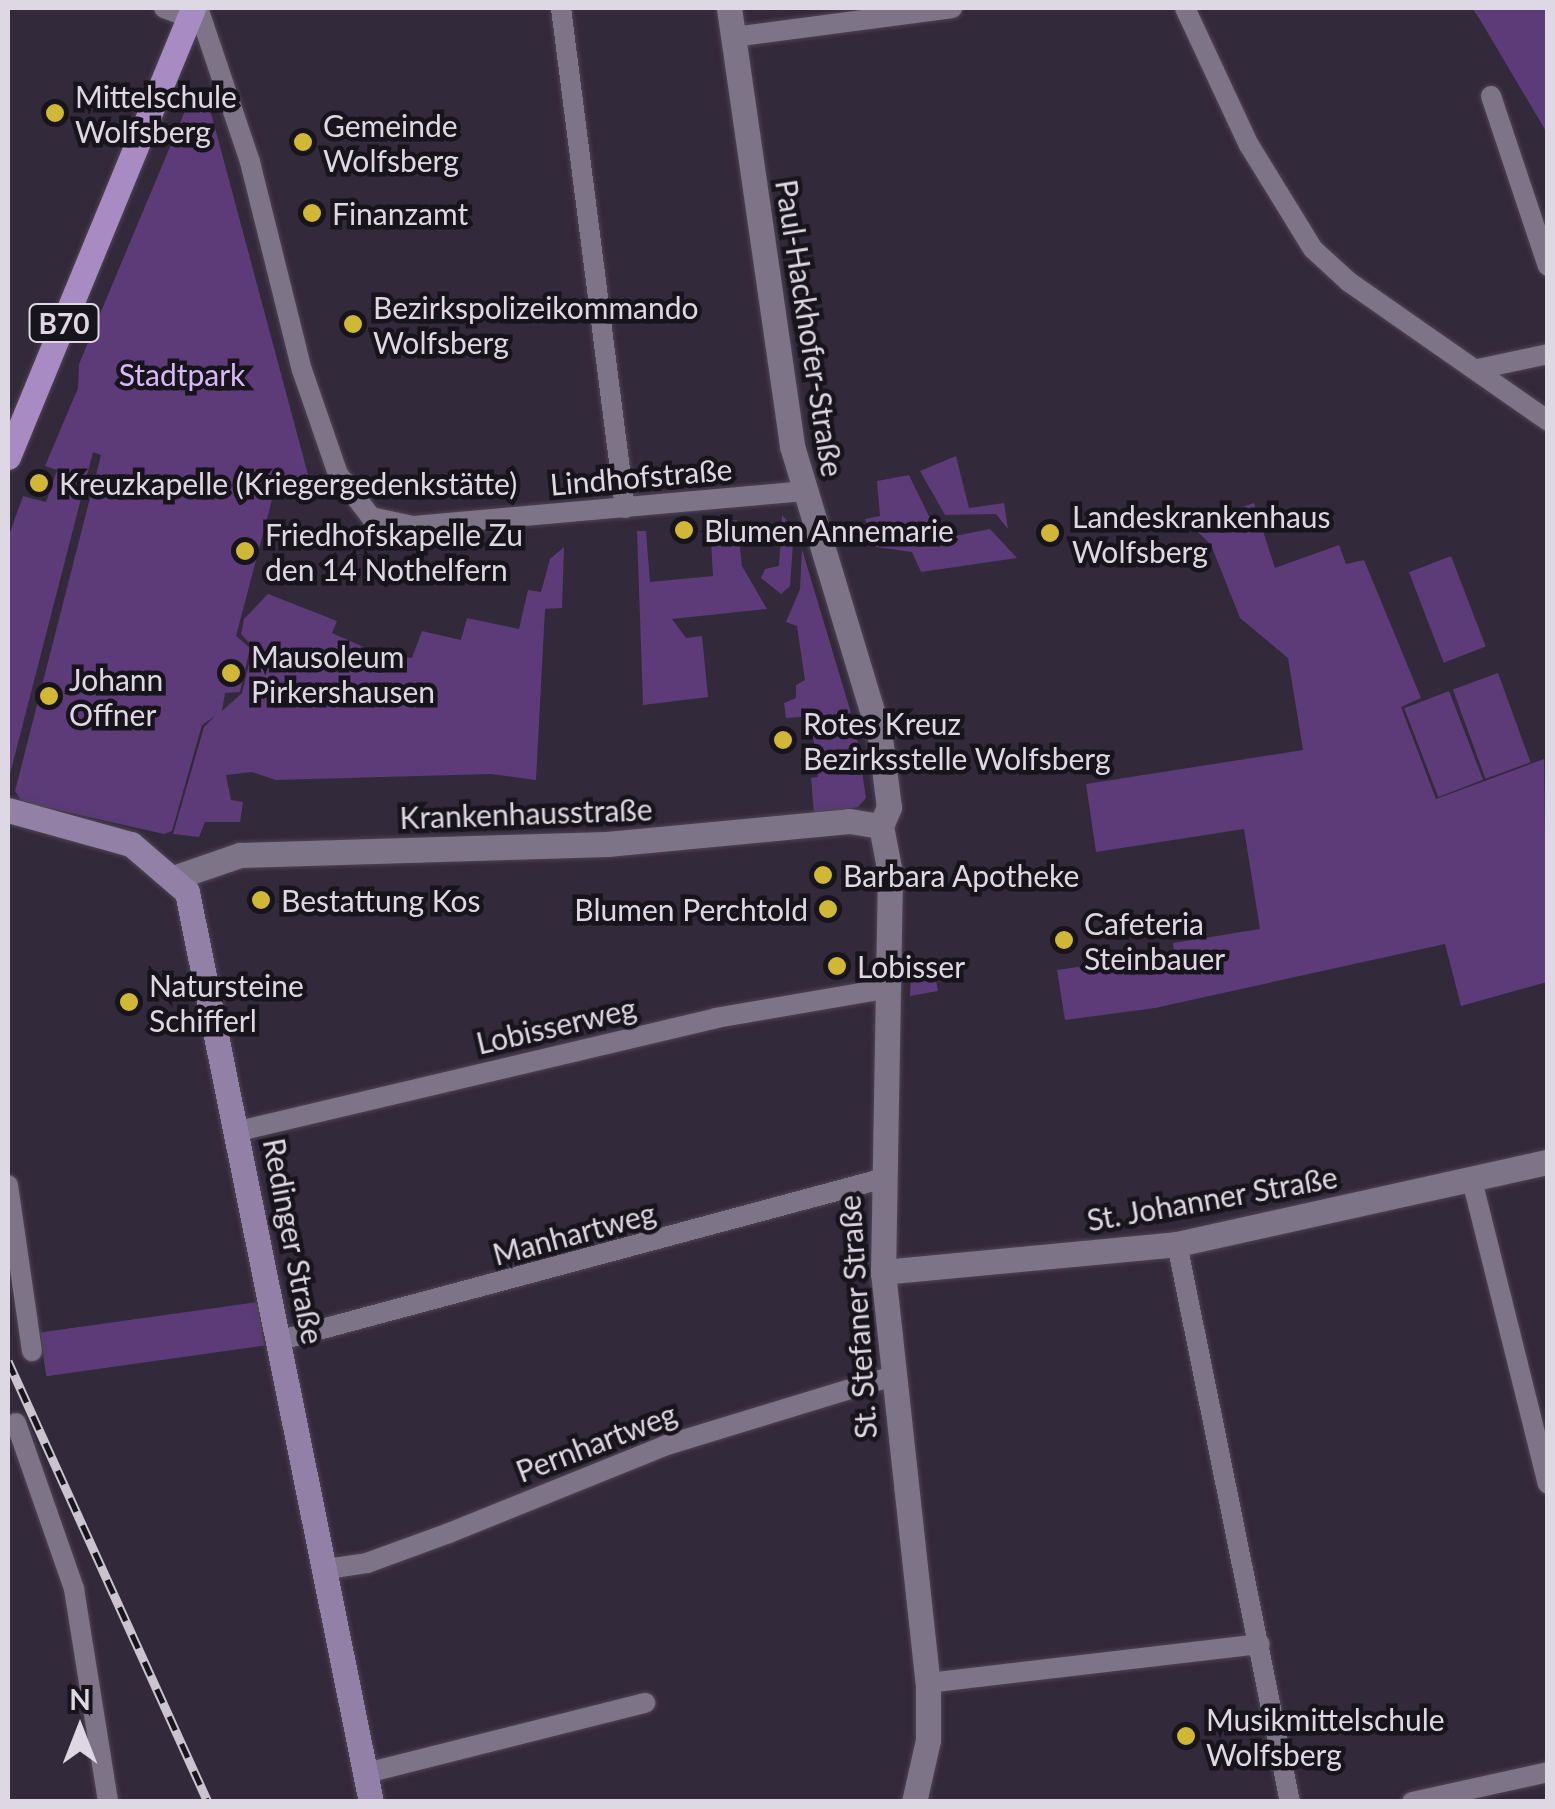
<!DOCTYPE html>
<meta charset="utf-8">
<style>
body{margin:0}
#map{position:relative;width:1555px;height:1809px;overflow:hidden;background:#32293a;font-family:Lato,sans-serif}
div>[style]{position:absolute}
.green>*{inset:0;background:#5c3b78;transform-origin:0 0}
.roads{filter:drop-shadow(0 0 2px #4d4554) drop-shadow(0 0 2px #4d4554)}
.minor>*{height:20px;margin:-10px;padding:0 10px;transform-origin:10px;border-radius:10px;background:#7e7488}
.tertiary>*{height:25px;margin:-12.5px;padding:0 12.5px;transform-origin:12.5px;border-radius:12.5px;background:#7e7488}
.secondary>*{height:25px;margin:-12.5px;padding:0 12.5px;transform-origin:12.5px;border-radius:12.5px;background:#9380a6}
.primary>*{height:25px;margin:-12.5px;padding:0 12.5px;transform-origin:12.5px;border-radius:12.5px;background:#a98bc3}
.rail>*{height:9px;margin-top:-4.5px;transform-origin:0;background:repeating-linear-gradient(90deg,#18141c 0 15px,#cac3d0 0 30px);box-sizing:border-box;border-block:2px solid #cac3d0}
.dots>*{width:28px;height:28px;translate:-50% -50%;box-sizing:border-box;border:5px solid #18141c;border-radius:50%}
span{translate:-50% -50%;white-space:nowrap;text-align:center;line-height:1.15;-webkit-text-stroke:9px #18141c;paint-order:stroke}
.shield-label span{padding:2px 8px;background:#18141c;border:2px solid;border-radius:8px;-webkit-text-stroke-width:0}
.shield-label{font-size:28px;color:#ded8e4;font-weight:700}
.poi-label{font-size:30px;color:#ded8e4}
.left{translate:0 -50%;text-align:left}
.right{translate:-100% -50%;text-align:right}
.street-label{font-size:30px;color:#ded8e4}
.park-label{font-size:30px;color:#d9b8f8}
.frame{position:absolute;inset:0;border:10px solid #ded8e4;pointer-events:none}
.north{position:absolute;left:30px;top:1679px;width:100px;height:100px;-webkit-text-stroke:8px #18141c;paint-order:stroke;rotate:0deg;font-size:28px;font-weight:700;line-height:40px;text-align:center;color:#ded8e4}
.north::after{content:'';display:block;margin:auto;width:35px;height:45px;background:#ded8e4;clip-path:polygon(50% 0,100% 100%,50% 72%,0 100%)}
</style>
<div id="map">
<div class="green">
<i style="clip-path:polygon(1472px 8px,1547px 8px,1547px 133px,1479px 18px)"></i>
<i style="clip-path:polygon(207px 98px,310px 482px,273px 496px,236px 636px,250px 648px,240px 692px,225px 693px,222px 711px,242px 693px,253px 647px,241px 634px,244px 619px,268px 594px,337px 621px,332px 633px,377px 653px,412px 658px,422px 631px,461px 640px,467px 618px,519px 629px,528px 590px,541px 592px,550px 559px,564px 547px,562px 608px,545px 609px,536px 780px,491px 774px,276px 780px,252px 772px,226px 775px,231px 800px,243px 802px,240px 822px,205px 822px,199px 837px,173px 834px,204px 727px,215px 716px,202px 725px,172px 831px,164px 834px,22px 802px,15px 791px,101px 455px,93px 452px,8px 782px,8px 538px,23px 496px,46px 502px,57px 470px,45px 466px,78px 388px,79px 364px,185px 111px)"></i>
<i style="clip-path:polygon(956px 456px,969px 508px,1004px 503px,1008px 529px,996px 514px,945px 515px,920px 471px)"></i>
<i style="clip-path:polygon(909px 475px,940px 539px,990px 529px,1017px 558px,921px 572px,912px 552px,876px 547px,865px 519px,880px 516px,877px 481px)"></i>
<i style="clip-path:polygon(1254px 503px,1275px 568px,1339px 545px,1346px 564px,1364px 560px,1421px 698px,1401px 707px,1436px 799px,1544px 759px,1547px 982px,1461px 1006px,1445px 944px,1155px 1008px,1065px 1020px,1057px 970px,1174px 953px,1173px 943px,1260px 929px,1244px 829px,1096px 852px,1086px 784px,1303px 750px,1288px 658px,1240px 618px,1211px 545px,1190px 524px)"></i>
<i style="clip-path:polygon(782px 515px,794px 529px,790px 586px,781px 594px,761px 578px,765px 569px,779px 566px)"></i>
<i style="clip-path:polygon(737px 520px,742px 566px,767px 609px,672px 619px,686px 638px,702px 636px,708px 697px,643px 705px,637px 531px,646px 531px,650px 582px,713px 576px,710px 523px)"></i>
<i style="clip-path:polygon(802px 549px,851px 713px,786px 718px,784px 703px,796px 698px,796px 685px,805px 680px,797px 626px,786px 622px,800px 589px)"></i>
<i style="left:1451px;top:556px;width:97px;height:45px;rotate:69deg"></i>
<i style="left:1498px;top:673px;width:95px;height:48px;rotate:70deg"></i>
<i style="left:1449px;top:691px;width:95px;height:48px;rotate:69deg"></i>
<i style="clip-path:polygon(855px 724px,866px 798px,858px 807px,814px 814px,811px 778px,818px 777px,812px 730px)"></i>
<i style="clip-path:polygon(933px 965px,938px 991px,910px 996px,911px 968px)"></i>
<i style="left:258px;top:1302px;width:44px;height:220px;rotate:82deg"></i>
</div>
<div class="roads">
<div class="minor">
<i style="left:164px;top:8px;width:27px;rotate:20deg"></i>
<i style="left:198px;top:8px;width:163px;rotate:71.3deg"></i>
<i style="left:250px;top:162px;width:214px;rotate:76deg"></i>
<i style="left:302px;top:370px;width:110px;rotate:70.9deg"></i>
<i style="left:338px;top:474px;width:54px;rotate:52.5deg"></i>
<i style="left:371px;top:517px;width:43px;rotate:12.1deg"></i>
<i style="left:413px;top:526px;width:391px;rotate:-5.1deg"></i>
<i style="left:561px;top:8px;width:504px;rotate:82.71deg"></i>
<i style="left:1185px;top:8px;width:151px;rotate:65deg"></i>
<i style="left:1249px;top:145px;width:122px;rotate:58.4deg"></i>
<i style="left:1313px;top:249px;width:49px;rotate:42.5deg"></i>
<i style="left:1349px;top:282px;width:243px;rotate:34.9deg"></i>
<i style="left:733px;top:37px;width:221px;rotate:-7.5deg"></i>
<i style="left:1491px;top:96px;width:179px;rotate:71.5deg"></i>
<i style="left:1478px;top:369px;width:72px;rotate:-12.1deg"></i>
<i style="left:239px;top:1131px;width:490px;rotate:-13.3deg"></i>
<i style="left:716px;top:1018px;width:176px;rotate:-9.8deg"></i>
<i style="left:1472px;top:1180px;width:313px;rotate:76deg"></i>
<i style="left:8px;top:1185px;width:168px;rotate:81.8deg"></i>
<i style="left:1177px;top:1244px;width:569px;rotate:78.55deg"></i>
<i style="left:281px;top:1340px;width:621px;rotate:-15.02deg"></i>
<i style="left:16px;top:1423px;width:176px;rotate:70.7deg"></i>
<i style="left:74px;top:1589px;width:216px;rotate:80.9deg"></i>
<i style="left:327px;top:1569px;width:40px;rotate:-8.5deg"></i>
<i style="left:367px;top:1563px;width:87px;rotate:-20.1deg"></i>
<i style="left:449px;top:1533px;width:235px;rotate:-22deg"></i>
<i style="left:667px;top:1445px;width:233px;rotate:-17deg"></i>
<i style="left:928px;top:1683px;width:334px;rotate:-6.7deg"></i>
<i style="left:366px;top:1773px;width:288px;rotate:-14.1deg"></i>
<i style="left:1412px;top:1802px;width:139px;rotate:-12.4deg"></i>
</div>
<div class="tertiary">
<i style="left:729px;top:8px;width:443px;rotate:81.8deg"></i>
<i style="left:792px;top:446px;width:305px;rotate:73.2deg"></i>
<i style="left:880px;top:738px;width:70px;rotate:82.6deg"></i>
<i style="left:889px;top:807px;width:21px;rotate:113deg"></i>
<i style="left:881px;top:826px;width:48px;rotate:79.2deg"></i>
<i style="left:890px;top:873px;width:399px;rotate:91deg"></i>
<i style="left:883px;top:1272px;width:413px;rotate:83.8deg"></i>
<i style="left:928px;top:1683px;width:57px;rotate:90deg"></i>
<i style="left:928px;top:1740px;width:64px;rotate:102.7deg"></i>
<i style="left:176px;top:877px;width:68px;rotate:-19deg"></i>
<i style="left:240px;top:855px;width:367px;rotate:-1.7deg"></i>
<i style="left:607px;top:844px;width:243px;rotate:-5.4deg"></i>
<i style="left:849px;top:821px;width:32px;rotate:9deg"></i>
<i style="left:883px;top:1272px;width:295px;rotate:-5.4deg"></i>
<i style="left:1177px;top:1244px;width:380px;rotate:-12.5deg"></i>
</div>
<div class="secondary">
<i style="left:8px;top:810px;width:128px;rotate:15.5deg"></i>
<i style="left:131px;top:844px;width:74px;rotate:40.6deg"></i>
<i style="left:187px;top:892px;width:928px;rotate:78.57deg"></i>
</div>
<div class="primary">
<i style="left:8px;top:457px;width:486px;rotate:-67.6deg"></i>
</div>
</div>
<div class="rail">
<i style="left:8px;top:1361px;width:484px;rotate:65.6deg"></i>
</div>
<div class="dots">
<i style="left:55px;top:113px;background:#d1b736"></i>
<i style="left:303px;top:142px;background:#d1b736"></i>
<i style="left:312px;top:213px;background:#d1b736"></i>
<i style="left:353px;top:324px;background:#d1b736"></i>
<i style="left:39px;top:483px;background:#d1b736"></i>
<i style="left:684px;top:530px;background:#d1b736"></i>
<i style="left:1050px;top:533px;background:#d1b736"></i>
<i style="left:245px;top:551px;background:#d1b736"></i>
<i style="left:231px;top:673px;background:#d1b736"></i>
<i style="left:49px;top:696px;background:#d1b736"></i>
<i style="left:783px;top:740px;background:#d1b736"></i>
<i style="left:823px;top:875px;background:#d1b736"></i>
<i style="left:261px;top:900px;background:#d1b736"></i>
<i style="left:828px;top:909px;background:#d1b736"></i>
<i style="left:1064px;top:940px;background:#d1b736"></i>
<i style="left:837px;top:966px;background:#d1b736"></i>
<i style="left:129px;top:1002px;background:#d1b736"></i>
<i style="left:1186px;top:1736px;background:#d1b736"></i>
</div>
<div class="shield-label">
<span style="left:64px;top:323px">B70</span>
</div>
<div class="poi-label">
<span class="left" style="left:75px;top:113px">Mittelschule<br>Wolfsberg</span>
<span class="left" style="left:323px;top:142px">Gemeinde<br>Wolfsberg</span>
<span class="left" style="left:332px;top:213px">Finanzamt</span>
<span class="left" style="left:373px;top:324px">Bezirkspolizeikommando<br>Wolfsberg</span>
<span class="left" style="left:59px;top:483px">Kreuzkapelle (Kriegergedenkstätte)</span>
<span class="left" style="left:1072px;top:533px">Landeskrankenhaus<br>Wolfsberg</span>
<span class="left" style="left:704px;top:530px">Blumen Annemarie</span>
<span class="left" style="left:265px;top:551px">Friedhofskapelle Zu<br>den 14 Nothelfern</span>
<span class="left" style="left:251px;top:673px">Mausoleum<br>Pirkershausen</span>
<span class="left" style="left:69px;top:696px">Johann<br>Offner</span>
<span class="left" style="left:803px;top:740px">Rotes Kreuz<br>Bezirksstelle Wolfsberg</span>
<span class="left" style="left:843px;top:875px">Barbara Apotheke</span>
<span class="left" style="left:281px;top:900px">Bestattung Kos</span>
<span class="right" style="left:808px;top:909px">Blumen Perchtold</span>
<span class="left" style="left:1084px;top:940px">Cafeteria<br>Steinbauer</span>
<span class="left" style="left:857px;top:966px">Lobisser</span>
<span class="left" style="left:149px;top:1002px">Natursteine<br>Schifferl</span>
<span class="left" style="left:1206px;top:1736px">Musikmittelschule<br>Wolfsberg</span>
</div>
<div class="street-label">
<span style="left:810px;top:328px;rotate:81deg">Paul-Hackhofer-Straße</span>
<span style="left:641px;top:476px;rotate:-5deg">Lindhofstraße</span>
<span style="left:526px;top:813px;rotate:-2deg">Krankenhausstraße</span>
<span style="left:556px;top:1025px;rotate:-13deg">Lobisserweg</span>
<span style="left:1212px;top:1198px;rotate:-10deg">St. Johanner Straße</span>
<span style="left:574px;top:1233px;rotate:-15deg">Manhartweg</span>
<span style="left:294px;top:1241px;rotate:79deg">Redinger Straße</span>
<span style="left:857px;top:1317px;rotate:-94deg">St. Stefaner Straße</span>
<span style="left:596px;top:1442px;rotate:-21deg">Pernhartweg</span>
</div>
<div class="park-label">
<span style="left:182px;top:374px">Stadtpark</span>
</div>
<div class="frame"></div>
<div class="north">N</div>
</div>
